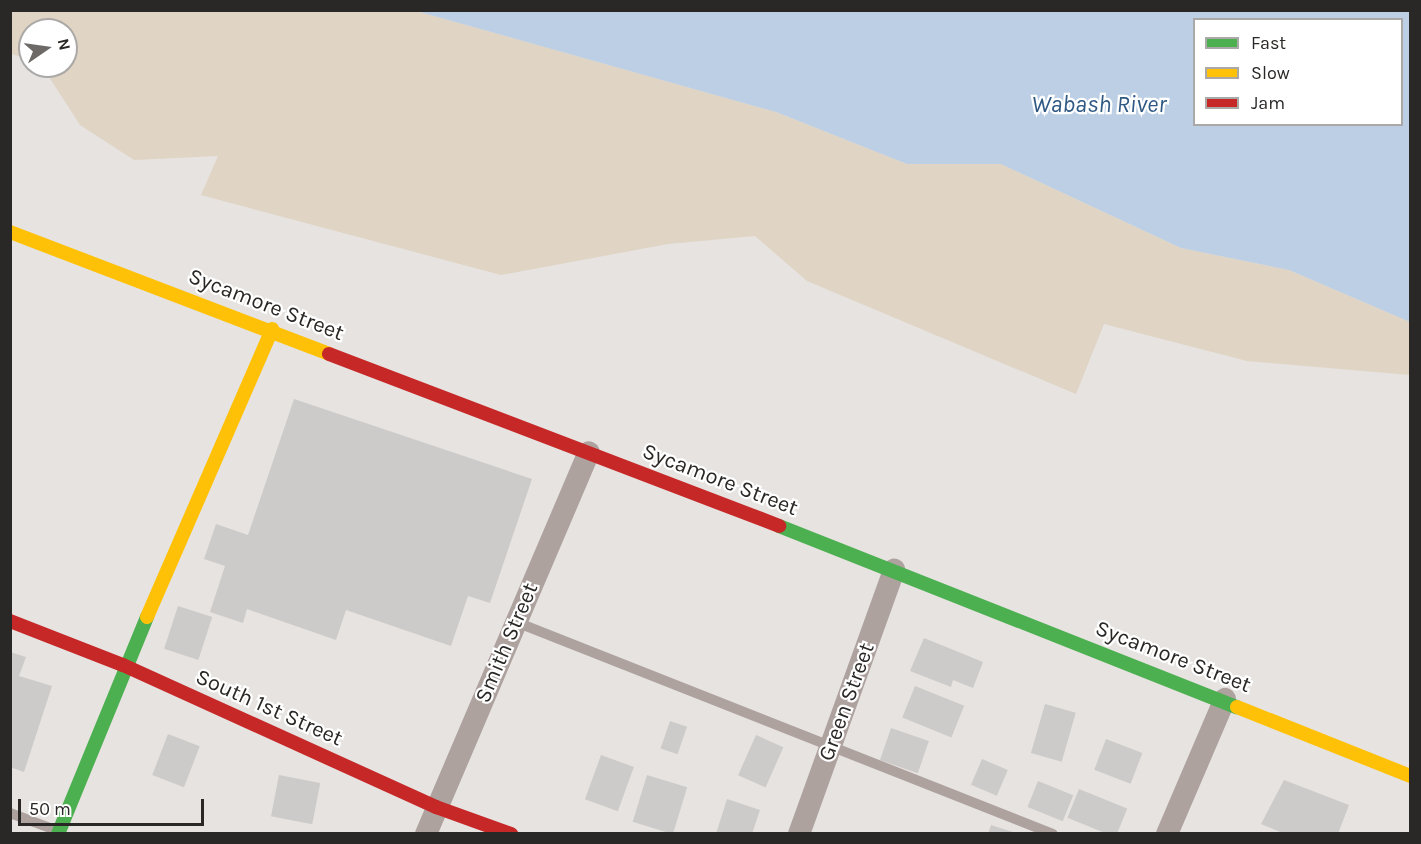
<!DOCTYPE html>
<style>
body{margin:0}
#map{position:relative;width:1421px;height:844px;overflow:hidden;background:#e6e3e0;font-family:Karla,sans-serif}
div>[style]{position:absolute}
.green>*{inset:0;background:#e0d4c4}
.water>*{inset:0;background:#bccfe4}
.building>*{inset:0;background:#cdcbc9;transform-origin:0 0}
.lane>*{height:10px;margin:-5px;padding:0 5px;transform-origin:5px;border-radius:5px;background:#aea29f}
.street>*{height:22px;margin:-11px;padding:0 11px;transform-origin:11px;border-radius:11px;background:#aea29f}
.fast>*{height:14px;margin:-7px;padding:0 7px;transform-origin:7px;border-radius:7px;background:#4caf50}
.slow>*{height:14px;margin:-7px;padding:0 7px;transform-origin:7px;border-radius:7px;background:#ffc107}
.jam>*{height:14px;margin:-7px;padding:0 7px;transform-origin:7px;border-radius:7px;background:#c62828}
span{translate:-50% -50%;white-space:nowrap;text-align:center;line-height:1.15;-webkit-text-stroke:4.5px #fff;paint-order:stroke}
.street-label{font-size:22px;color:#2a2826}
.water-label{font-size:24px;color:#2f5883;font-style:italic}
.frame{position:absolute;inset:0;border:12px solid #2a2826;pointer-events:none}
.legend{position:absolute;left:1193px;top:18px;width:210px;height:108px;box-sizing:border-box;background:#fff;border:2px solid #aaa9a8;margin:0;padding:8px 10px;list-style:none;font-size:18px;color:#2a2826}
.legend li{display:flex;align-items:center;gap:12px;height:30px}
.legend b{width:30px;border:2px solid #aaa9a8}
.north{position:absolute;left:18px;top:18px;width:60px;height:60px;box-sizing:border-box;background:#fff;border:2px solid #aaa9a8;border-radius:50%;rotate:77deg;font-size:16px;font-weight:700;line-height:24px;text-align:center;color:#2a2826}
.north::after{content:'';display:block;margin:auto;width:21px;height:27px;background:#6c6967;clip-path:polygon(50% 0,100% 100%,50% 72%,0 100%)}
.scale{position:absolute;left:18px;top:799px;width:186px;height:27px;box-sizing:border-box;border:3px solid #2a2826;border-top:0;padding-left:8px;font-size:18px;line-height:21px;white-space:nowrap;color:#2a2826;-webkit-text-stroke:4px #fff;paint-order:stroke}
</style>
<div id="map">
<div class="green">
<i style="clip-path:polygon(10px 11px,416px 11px,776px 112px,907px 164px,1001px 164px,1181px 248px,1289px 270px,1410px 322px,1410px 375px,1247px 361px,1104px 324px,1076px 394px,807px 281px,755px 236px,668px 244px,501px 275px,201px 195px,218px 156px,134px 160px,80px 125px,42px 66px,66px 66px,66px 30px,30px 30px,30px 59px,11px 54px)"></i>
</div>
<div class="water">
<i style="clip-path:polygon(evenodd,416px 11px,1410px 11px,1410px 322px,1289px 270px,1181px 248px,1001px 164px,907px 164px,776px 112px,416px 11px,1194px 20px,1402px 20px,1402px 124px,1194px 124px,1194px 20px)"></i>
</div>
<div class="building">
<i style="clip-path:polygon(294px 399px,532px 479px,490px 603px,468px 596px,451px 646px,346px 610px,336px 640px,247px 609px,243px 623px,210px 612px,225px 566px,204px 559px,216px 524px,248px 535px)"></i>
<i style="left:178px;top:606px;width:36px;height:45px;rotate:18deg"></i>
<i style="clip-path:polygon(924px 638px,983px 662px,973px 688px,953px 680px,951px 687px,910px 671px)"></i>
<i style="clip-path:polygon(10px 652px,26px 657px,19px 676px,52px 686px,24px 772px,10px 767px)"></i>
<i style="left:915px;top:686px;width:53px;height:34px;rotate:22deg"></i>
<i style="left:1045px;top:704px;width:32px;height:51px;rotate:16deg"></i>
<i style="left:670px;top:721px;width:18px;height:29px;rotate:19deg"></i>
<i style="left:891px;top:728px;width:40px;height:34px;rotate:19deg"></i>
<i style="left:168px;top:734px;width:34px;height:44px;rotate:21deg"></i>
<i style="left:756px;top:735px;width:30px;height:44px;rotate:24deg"></i>
<i style="left:1106px;top:739px;width:39px;height:33px;rotate:21deg"></i>
<i style="left:601px;top:755px;width:35px;height:47px;rotate:20deg"></i>
<i style="left:982px;top:759px;width:28px;height:28px;rotate:23deg"></i>
<i style="left:279px;top:775px;width:42px;height:42px;rotate:11deg"></i>
<i style="left:647px;top:775px;width:42px;height:49px;rotate:17deg"></i>
<i style="clip-path:polygon(1284px 780px,1349px 805px,1338px 834px,1285px 834px,1261px 824px)"></i>
<i style="left:1038px;top:781px;width:38px;height:28px;rotate:22deg"></i>
<i style="left:1079px;top:789px;width:52px;height:31px;rotate:22deg"></i>
<i style="clip-path:polygon(727px 799px,760px 810px,752px 834px,716px 834px)"></i>
<i style="clip-path:polygon(991px 825px,1016px 833px,1016px 834px,988px 834px)"></i>
</div>
<div class="lane">
<i style="left:516px;top:622px;width:577px;rotate:21.54deg"></i>
<i style="left:10px;top:813px;width:51px;rotate:20.6deg"></i>
</div>
<div class="street">
<i style="left:426px;top:834px;width:415px;rotate:-66.9deg"></i>
<i style="left:799px;top:834px;width:281px;rotate:-70.2deg"></i>
<i style="left:1167px;top:834px;width:147px;rotate:-66.8deg"></i>
</div>
<div class="fast">
<i style="left:779px;top:526px;width:492px;rotate:21.6deg"></i>
<i style="left:58px;top:834px;width:235px;rotate:-67.7deg"></i>
</div>
<div class="slow">
<i style="left:10px;top:232px;width:342px;rotate:20.9deg"></i>
<i style="left:147px;top:617px;width:314px;rotate:-66.5deg"></i>
<i style="left:1237px;top:707px;width:186px;rotate:21.7deg"></i>
</div>
<div class="jam">
<i style="left:329px;top:354px;width:482px;rotate:20.9deg"></i>
<i style="left:10px;top:621px;width:121px;rotate:21.3deg"></i>
<i style="left:123px;top:665px;width:344px;rotate:24.4deg"></i>
<i style="left:436px;top:807px;width:80px;rotate:19.8deg"></i>
</div>
<div class="street-label">
<span style="left:266px;top:305px;rotate:21deg">Sycamore Street</span>
<span style="left:720px;top:480px;rotate:21deg">Sycamore Street</span>
<span style="left:507px;top:643px;rotate:-67deg">Smith Street</span>
<span style="left:1173px;top:657px;rotate:21deg">Sycamore Street</span>
<span style="left:847px;top:702px;rotate:-70deg">Green Street</span>
<span style="left:269px;top:708px;rotate:24deg">South 1st Street</span>
</div>
<div class="water-label">
<span style="left:1099px;top:105px">Wabash River</span>
</div>
<div class="frame"></div>
<ul class="legend">
<li><b style="height:8px;background:#4caf50"></b>Fast</li>
<li><b style="height:8px;background:#ffc107"></b>Slow</li>
<li><b style="height:8px;background:#c62828"></b>Jam</li>
</ul>
<div class="north">N</div>
<div class="scale">50 m</div>
</div>
